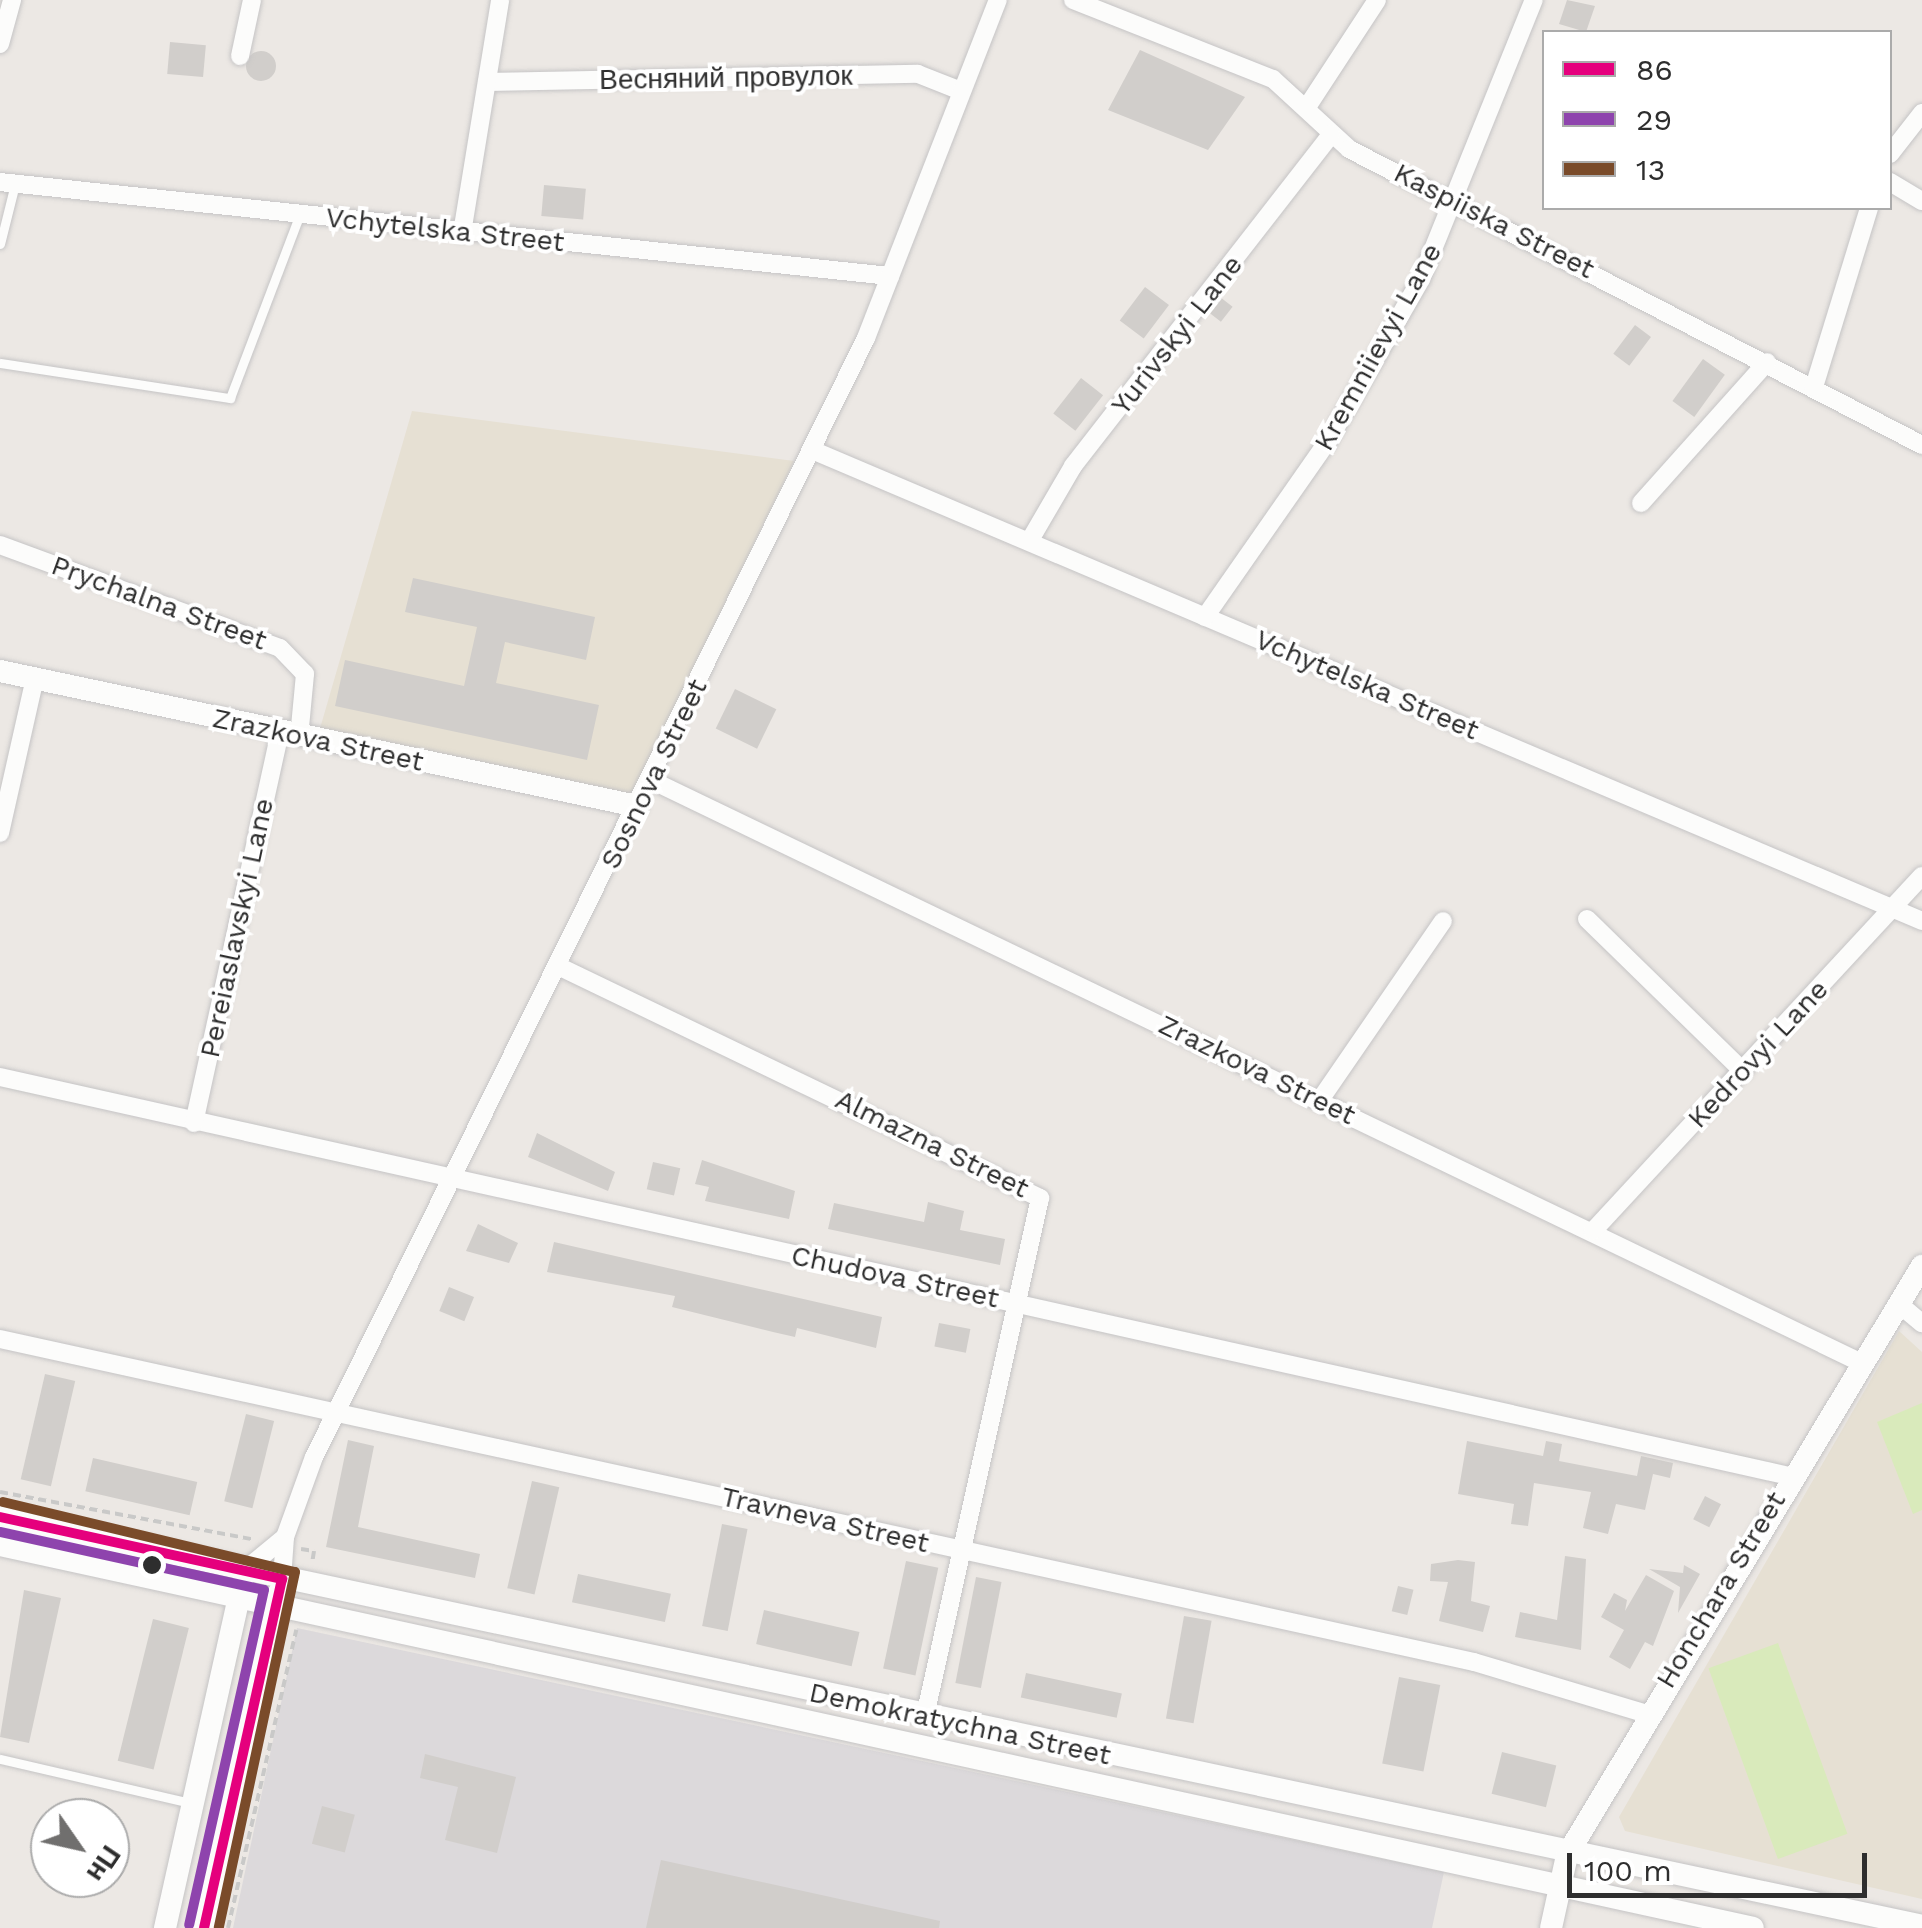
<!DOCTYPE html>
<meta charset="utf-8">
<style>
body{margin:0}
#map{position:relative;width:1922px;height:1928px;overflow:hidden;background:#ece8e4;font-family:"Work Sans",sans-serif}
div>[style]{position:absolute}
.industrial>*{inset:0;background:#dcd9db}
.education>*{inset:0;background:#e6e0d3}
.pitch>*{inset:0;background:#d9eabb;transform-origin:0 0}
.building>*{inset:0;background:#d1cecb;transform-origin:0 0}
.round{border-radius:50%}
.path>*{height:4px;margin-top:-2px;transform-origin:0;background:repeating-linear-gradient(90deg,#c9c9c8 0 8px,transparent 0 13px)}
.roads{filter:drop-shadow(0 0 2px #c5c4c5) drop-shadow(0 0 2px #c5c4c5)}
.service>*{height:9px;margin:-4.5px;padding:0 4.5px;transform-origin:4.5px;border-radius:4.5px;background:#fcfcfb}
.minor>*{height:18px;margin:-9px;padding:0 9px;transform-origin:9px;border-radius:9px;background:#fcfcfb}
.tertiary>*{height:22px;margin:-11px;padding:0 11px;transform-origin:11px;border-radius:11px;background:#fcfcfb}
.bus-1>*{height:10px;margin:-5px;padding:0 5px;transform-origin:5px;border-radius:5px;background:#e5007d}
.bus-2>*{height:10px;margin:-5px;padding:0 5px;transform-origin:5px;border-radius:5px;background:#8e44ad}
.bus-3>*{height:10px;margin:-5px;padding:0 5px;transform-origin:5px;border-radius:5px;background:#7a4b2a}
.dots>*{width:28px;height:28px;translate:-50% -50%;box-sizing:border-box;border:5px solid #fff;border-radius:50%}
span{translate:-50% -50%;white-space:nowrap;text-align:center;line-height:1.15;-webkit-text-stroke:8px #fff;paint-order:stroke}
.street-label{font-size:28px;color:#2e2e2e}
.legend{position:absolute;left:1542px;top:30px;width:350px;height:180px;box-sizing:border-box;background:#fff;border:2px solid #ababab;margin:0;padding:12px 18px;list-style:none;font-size:30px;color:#2e2e2e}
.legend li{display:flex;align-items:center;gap:20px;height:50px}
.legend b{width:50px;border:2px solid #ababab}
.north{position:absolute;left:30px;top:1798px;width:100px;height:100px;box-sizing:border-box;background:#fff;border:2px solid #ababab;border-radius:50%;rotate:124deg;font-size:28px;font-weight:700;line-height:40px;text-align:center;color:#2e2e2e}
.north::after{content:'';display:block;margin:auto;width:35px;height:45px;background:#706f6e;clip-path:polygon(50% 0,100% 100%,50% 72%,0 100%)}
.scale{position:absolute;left:1567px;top:1853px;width:300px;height:45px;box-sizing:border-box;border:5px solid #2e2e2e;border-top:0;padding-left:12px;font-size:30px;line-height:35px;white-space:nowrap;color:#2e2e2e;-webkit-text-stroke:8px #fff;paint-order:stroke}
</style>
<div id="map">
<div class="industrial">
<i style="clip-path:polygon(297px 1628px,1444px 1872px,1432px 1928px,233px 1928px)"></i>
</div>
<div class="education">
<i style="clip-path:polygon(412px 411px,794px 461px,632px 795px,319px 732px)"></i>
<i style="clip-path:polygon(1899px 1331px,1922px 1352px,1922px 1899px,1625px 1831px,1619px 1817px)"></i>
</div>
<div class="pitch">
<i style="clip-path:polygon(1922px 1403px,1922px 1510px,1913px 1514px,1877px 1422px)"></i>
<i style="left:1778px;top:1643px;width:203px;height:74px;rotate:70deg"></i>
</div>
<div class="building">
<i style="clip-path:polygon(1567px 0,1595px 6px,1586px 32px,1559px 24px)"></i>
<i style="left:170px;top:42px;width:36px;height:32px;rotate:5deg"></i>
<i style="clip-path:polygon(1140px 50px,1245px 97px,1208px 150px,1108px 110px)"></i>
<i class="round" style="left:246px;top:51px;width:30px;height:30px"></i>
<i style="left:544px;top:185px;width:42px;height:31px;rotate:5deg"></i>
<i style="left:1145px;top:287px;width:30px;height:42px;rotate:37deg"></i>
<i style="left:1220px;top:297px;width:16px;height:19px;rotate:38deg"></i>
<i style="left:1635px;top:325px;width:20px;height:36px;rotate:37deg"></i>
<i style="left:1703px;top:359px;width:27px;height:52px;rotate:36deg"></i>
<i style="left:1081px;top:378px;width:28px;height:45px;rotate:38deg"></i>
<i style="clip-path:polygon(413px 578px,595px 617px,586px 660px,505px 642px,496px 683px,599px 705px,587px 760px,335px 706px,345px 660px,464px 686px,477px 627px,405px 612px)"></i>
<i style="left:735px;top:689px;width:46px;height:44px;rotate:26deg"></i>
<i style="clip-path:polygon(537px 1133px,615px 1172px,608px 1191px,528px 1157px)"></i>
<i style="clip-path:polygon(702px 1160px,795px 1191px,789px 1219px,705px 1201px,709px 1187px,695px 1184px)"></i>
<i style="left:653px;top:1162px;width:28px;height:28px;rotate:13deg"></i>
<i style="clip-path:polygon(928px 1202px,964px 1211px,960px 1230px,1005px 1239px,1000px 1265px,828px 1229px,834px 1203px,924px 1222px)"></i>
<i style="clip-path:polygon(478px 1224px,518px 1243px,509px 1263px,466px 1251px)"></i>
<i style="clip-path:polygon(554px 1242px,882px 1317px,876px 1348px,797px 1328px,795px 1337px,773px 1332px,672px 1307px,675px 1296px,547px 1272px)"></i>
<i style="left:449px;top:1287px;width:27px;height:26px;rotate:22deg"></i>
<i style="left:939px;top:1323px;width:32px;height:24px;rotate:11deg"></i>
<i style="left:45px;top:1374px;width:31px;height:108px;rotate:13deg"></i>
<i style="left:246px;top:1414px;width:29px;height:90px;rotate:14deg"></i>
<i style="clip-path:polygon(348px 1440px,374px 1446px,358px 1527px,480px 1554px,475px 1578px,326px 1547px)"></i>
<i style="clip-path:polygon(1467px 1441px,1543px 1456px,1546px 1441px,1562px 1444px,1559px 1461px,1637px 1476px,1641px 1456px,1673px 1463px,1670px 1478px,1653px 1474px,1645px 1510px,1616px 1504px,1608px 1534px,1583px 1528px,1591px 1492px,1534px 1483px,1528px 1526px,1511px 1524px,1514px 1504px,1458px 1494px)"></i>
<i style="left:93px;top:1458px;width:107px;height:34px;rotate:13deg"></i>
<i style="left:532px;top:1481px;width:28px;height:110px;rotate:13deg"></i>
<i style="left:1705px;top:1496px;width:18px;height:26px;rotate:27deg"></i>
<i style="left:722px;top:1524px;width:26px;height:104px;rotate:11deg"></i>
<i style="clip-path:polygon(1565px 1556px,1586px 1559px,1581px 1650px,1515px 1637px,1520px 1612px,1557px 1620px)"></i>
<i style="clip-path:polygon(1458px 1560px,1475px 1562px,1471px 1601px,1490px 1606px,1483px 1632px,1439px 1621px,1448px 1582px,1430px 1581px,1431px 1564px)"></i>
<i style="left:906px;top:1561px;width:33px;height:110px;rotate:12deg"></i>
<i style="clip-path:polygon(1684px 1565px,1700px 1574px,1678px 1613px,1680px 1587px,1649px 1569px,1683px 1573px)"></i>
<i style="left:578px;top:1574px;width:95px;height:29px;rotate:12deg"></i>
<i style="clip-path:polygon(1646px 1575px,1674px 1591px,1653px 1646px,1645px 1642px,1630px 1669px,1609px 1657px,1624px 1630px,1601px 1617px,1614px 1593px,1627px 1600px,1625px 1611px)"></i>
<i style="left:976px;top:1577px;width:26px;height:108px;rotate:11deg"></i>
<i style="left:1398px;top:1586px;width:16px;height:26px;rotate:14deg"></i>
<i style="clip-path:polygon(24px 1590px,61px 1598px,29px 1743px,0 1737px)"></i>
<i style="left:764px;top:1610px;width:98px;height:35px;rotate:13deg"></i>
<i style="left:1184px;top:1616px;width:28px;height:104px;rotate:10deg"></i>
<i style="left:153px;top:1619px;width:37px;height:146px;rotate:14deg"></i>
<i style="left:1026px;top:1673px;width:98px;height:25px;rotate:12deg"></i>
<i style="left:1399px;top:1677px;width:42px;height:88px;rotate:11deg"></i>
<i style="left:1502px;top:1752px;width:56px;height:43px;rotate:14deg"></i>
<i style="clip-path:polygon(425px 1754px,516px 1777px,497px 1853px,445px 1840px,458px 1787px,420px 1778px)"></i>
<i style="left:322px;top:1806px;width:34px;height:39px;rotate:15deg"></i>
<i style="clip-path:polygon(661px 1860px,940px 1921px,939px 1928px,646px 1928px)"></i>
</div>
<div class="path">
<i style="left:0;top:1492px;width:256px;rotate:10.6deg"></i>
<i style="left:301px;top:1549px;width:13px;rotate:9deg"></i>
<i style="left:314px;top:1551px;width:12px;rotate:99deg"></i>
<i style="left:228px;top:1928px;width:306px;rotate:-77.1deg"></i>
</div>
<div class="roads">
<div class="service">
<i style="left:0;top:244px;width:62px;rotate:-76deg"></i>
<i style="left:0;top:363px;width:233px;rotate:8.7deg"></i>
<i style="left:230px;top:398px;width:197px;rotate:-69.2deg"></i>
<i style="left:0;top:1759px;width:196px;rotate:13deg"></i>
</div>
<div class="minor">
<i style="left:1073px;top:0;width:215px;rotate:21.6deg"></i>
<i style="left:1273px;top:79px;width:103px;rotate:42.6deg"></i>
<i style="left:1349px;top:149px;width:645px;rotate:27.32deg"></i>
<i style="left:0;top:44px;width:46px;rotate:-74.7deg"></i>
<i style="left:240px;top:56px;width:57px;rotate:-77.9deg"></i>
<i style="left:487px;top:82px;width:431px;rotate:-1.1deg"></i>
<i style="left:918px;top:74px;width:46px;rotate:21.6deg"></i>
<i style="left:1309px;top:104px;width:124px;rotate:-56.8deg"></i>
<i style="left:1890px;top:154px;width:52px;rotate:-52deg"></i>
<i style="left:0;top:182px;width:895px;rotate:6.03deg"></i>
<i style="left:1890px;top:182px;width:37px;rotate:31deg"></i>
<i style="left:462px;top:233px;width:236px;rotate:-80.7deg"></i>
<i style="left:1814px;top:387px;width:187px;rotate:-72.9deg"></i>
<i style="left:812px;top:450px;width:1206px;rotate:22.99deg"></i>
<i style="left:1641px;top:503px;width:189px;rotate:-48.2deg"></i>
<i style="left:1030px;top:540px;width:86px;rotate:-59.8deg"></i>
<i style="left:1073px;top:466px;width:420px;rotate:-52.1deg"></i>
<i style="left:0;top:545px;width:298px;rotate:20.2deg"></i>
<i style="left:280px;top:648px;width:36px;rotate:46deg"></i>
<i style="left:305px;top:674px;width:63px;rotate:95.4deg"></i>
<i style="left:1205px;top:617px;width:215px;rotate:-55.1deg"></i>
<i style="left:1328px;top:441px;width:187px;rotate:-60.1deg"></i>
<i style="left:1421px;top:279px;width:301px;rotate:-68deg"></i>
<i style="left:651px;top:780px;width:1344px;rotate:25.71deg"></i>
<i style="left:0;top:833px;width:159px;rotate:-77.3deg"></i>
<i style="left:1587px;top:919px;width:218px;rotate:44.3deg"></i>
<i style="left:560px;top:967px;width:533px;rotate:25.7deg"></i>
<i style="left:1040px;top:1198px;width:531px;rotate:102.52deg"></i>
<i style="left:0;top:1077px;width:1833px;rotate:12.57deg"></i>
<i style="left:1320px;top:1100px;width:217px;rotate:-55.5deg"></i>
<i style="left:194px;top:1123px;width:400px;rotate:-77.6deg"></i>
<i style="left:1593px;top:1231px;width:484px;rotate:-47.2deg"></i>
<i style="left:1899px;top:1304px;width:30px;rotate:40deg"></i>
<i style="left:0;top:1339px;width:1509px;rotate:12.36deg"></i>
<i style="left:1474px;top:1662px;width:181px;rotate:16.7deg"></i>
<i style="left:245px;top:1570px;width:52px;rotate:-39.5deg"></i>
<i style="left:282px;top:1579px;width:42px;rotate:-85.9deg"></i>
<i style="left:285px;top:1537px;width:85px;rotate:-70.1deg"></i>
<i style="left:314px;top:1457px;width:1248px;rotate:-63.74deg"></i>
<i style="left:866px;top:338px;width:363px;rotate:-68.7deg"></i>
</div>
<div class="tertiary">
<i style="left:0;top:671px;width:651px;rotate:11.97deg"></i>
<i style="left:0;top:1517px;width:1965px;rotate:12.01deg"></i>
<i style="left:0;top:1545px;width:1794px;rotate:12.32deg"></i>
<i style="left:165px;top:1928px;width:353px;rotate:-77.4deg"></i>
<i style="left:204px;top:1928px;width:344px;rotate:-77.4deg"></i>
<i style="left:1551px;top:1928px;width:75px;rotate:-77.6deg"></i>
<i style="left:1567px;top:1855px;width:688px;rotate:-58.92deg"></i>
</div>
</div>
<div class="bus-1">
<i style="left:0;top:1517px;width:289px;rotate:12.4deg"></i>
<i style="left:282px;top:1579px;width:358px;rotate:102.6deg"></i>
</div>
<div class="bus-2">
<i style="left:0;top:1532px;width:270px;rotate:12.4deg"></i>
<i style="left:264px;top:1590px;width:343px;rotate:102.6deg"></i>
</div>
<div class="bus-3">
<i style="left:3px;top:1502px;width:300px;rotate:13.5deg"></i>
<i style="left:295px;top:1572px;width:364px;rotate:102.1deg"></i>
</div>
<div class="dots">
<i style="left:152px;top:1565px;background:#2e2e2e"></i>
</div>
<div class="street-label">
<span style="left:726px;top:78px;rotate:-1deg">Весняний провулок</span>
<span style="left:1494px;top:221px;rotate:27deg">Kaspiiska Street</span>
<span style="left:445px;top:230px;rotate:6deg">Vchytelska Street</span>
<span style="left:1177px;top:335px;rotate:-52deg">Yurivskyi Lane</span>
<span style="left:1378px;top:347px;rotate:-61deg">Kremniievyi Lane</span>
<span style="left:159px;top:603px;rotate:20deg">Prychalna Street</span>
<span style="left:1367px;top:685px;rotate:23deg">Vchytelska Street</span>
<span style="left:318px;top:740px;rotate:12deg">Zrazkova Street</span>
<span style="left:654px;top:774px;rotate:-64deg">Sosnova Street</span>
<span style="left:237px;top:928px;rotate:-78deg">Pereiaslavskyi Lane</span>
<span style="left:1758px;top:1054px;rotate:-47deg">Kedrovyi Lane</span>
<span style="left:1257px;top:1070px;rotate:26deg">Zrazkova Street</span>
<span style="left:932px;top:1144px;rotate:26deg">Almazna Street</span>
<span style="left:895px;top:1277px;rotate:12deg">Chudova Street</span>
<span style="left:825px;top:1520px;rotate:13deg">Travneva Street</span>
<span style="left:1721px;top:1590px;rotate:-59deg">Honchara Street</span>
<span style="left:960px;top:1724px;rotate:12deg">Demokratychna Street</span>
</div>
<ul class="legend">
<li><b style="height:12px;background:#e5007d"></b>86</li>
<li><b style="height:12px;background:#8e44ad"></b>29</li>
<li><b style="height:12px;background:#7a4b2a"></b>13</li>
</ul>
<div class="north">Пн</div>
<div class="scale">100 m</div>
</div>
